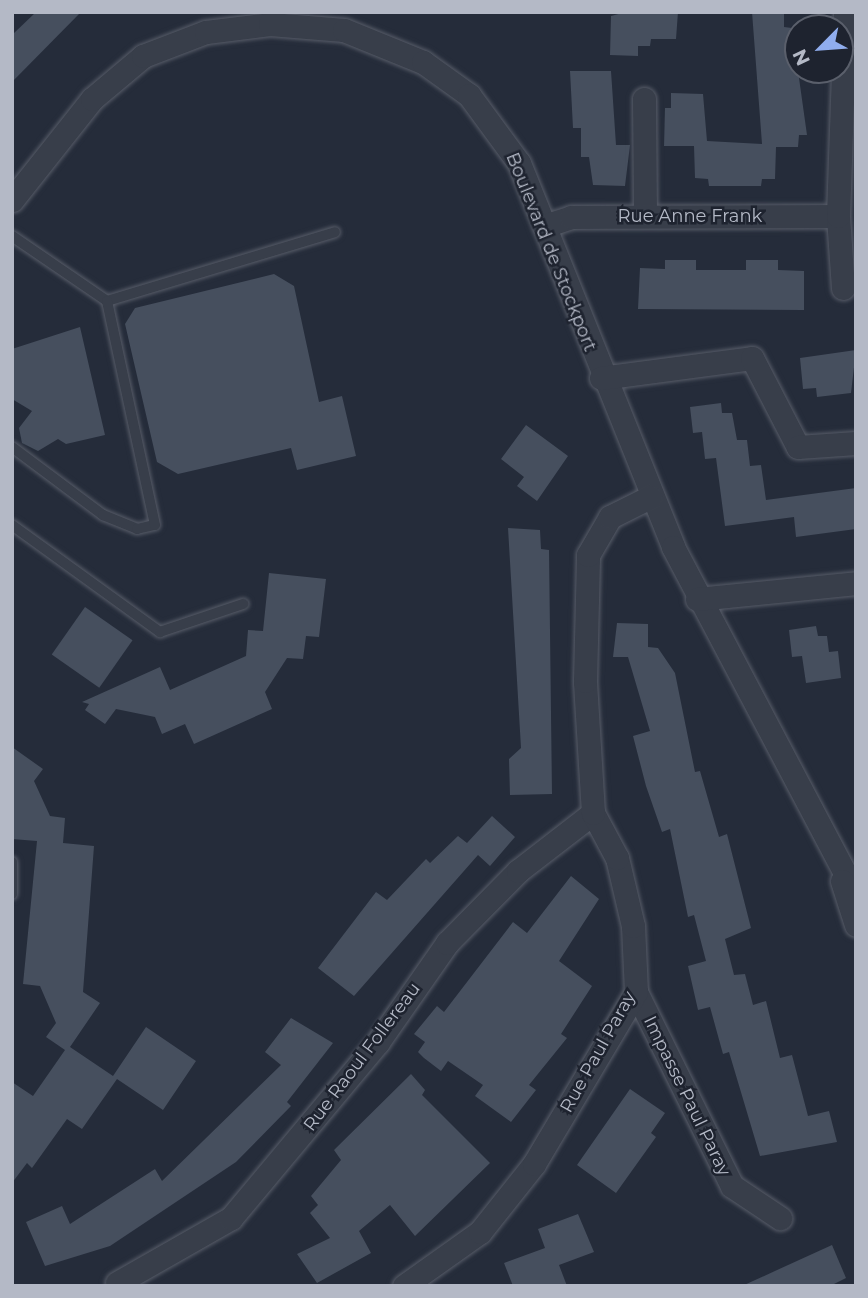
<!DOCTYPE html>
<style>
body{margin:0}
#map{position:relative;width:868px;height:1298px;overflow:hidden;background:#252c3a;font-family:Montserrat,sans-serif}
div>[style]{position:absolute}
.building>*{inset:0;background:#464f5e;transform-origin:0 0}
.roads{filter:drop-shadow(0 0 2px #575c68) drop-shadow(0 0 2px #575c68)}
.service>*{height:10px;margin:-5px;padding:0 5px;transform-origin:5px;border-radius:5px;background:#383e4a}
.minor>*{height:23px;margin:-11.5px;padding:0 11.5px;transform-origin:11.5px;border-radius:11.5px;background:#383e4a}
span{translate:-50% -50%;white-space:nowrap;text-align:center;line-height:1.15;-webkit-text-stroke:5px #1e232f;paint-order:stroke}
.street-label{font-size:18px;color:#b4b9c6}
.frame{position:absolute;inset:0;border:14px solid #b4b9c6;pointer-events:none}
.north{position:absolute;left:784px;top:14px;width:70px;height:70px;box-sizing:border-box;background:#1e232f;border:2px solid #5a5f6b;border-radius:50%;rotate:245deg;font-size:19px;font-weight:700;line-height:28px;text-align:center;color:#b4b9c6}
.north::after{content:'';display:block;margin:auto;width:24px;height:32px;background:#90adee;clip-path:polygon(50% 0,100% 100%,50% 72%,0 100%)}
</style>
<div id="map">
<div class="building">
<i style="clip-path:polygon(36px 12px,81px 12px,12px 82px,12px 35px)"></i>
<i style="clip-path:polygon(626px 12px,678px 12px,676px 39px,651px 39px,650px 46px,638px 46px,638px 56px,610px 55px,611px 16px)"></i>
<i style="clip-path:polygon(752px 12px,784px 12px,784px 27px,792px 28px,807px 135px,799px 135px,798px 147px,776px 147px,775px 179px,762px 179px,761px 186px,709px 186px,708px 179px,695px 178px,694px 146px,664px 146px,665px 108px,671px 108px,671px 93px,703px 94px,707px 141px,762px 144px)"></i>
<i style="clip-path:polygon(570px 71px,611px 71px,616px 145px,630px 145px,625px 186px,593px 185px,589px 157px,581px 157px,581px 128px,573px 128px)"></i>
<i style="clip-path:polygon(665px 260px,696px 260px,696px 270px,746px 270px,746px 260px,778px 260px,778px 270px,804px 271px,804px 310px,638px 309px,640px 268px,665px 269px)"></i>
<i style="clip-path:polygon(274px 274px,294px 286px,319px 402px,342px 396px,356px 456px,297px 470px,291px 448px,178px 474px,157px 462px,125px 324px,135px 308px)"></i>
<i style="clip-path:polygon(80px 327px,105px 435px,66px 444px,58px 439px,38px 451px,22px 443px,19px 428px,32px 411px,12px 399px,12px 349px)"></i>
<i style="clip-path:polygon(856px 350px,851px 393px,817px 397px,816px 388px,803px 389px,800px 358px)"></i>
<i style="clip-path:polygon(721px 403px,722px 413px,732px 413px,737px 440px,747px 440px,750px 466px,761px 465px,766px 500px,856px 488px,856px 529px,796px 537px,794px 517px,725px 526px,716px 458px,705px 459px,702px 432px,693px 433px,690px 407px)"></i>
<i style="clip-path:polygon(526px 425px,568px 456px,537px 501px,517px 486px,524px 477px,501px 459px)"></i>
<i style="clip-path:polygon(508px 528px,540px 530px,541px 549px,549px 550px,552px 794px,510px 795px,509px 759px,521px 748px)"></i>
<i style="clip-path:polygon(269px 573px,326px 579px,319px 637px,306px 636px,303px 659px,287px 658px,265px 692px,272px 709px,194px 744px,185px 724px,162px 734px,155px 717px,116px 709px,105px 724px,85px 710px,89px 704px,82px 702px,160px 667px,170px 690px,246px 656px,248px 630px,263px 631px)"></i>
<i style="left:85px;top:607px;width:58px;height:58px;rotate:35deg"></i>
<i style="clip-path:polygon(617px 623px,648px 624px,648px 647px,658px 648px,675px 673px,695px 772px,700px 771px,719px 837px,727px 834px,751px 928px,725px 939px,734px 975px,745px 974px,753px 1005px,766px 1001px,780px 1058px,792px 1055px,808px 1116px,829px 1111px,837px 1142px,760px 1156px,729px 1052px,723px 1054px,710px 1007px,698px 1010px,688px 966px,706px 961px,694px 915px,688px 917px,670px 829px,662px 832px,646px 786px,633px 736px,650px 731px,628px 657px,613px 657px)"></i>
<i style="clip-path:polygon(816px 626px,818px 636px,827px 636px,829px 652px,838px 651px,841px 678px,806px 683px,802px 656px,792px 657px,789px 630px)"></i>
<i style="clip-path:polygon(12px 747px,43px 769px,34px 781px,50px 816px,65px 818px,63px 843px,94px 846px,83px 992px,100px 1003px,70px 1047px,113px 1076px,146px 1027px,196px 1061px,163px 1110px,117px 1079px,82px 1129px,67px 1119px,32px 1168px,27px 1163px,12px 1183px,12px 1082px,33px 1096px,65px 1050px,46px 1037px,56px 1023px,40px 986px,23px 984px,37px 841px,12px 839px)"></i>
<i style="clip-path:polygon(492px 816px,515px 837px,490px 866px,478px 855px,354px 996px,318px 968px,376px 892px,387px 900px,426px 859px,430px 863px,458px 836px,467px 843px)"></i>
<i style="clip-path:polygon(571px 876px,599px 899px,559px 961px,592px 986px,561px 1034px,567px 1038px,529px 1085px,536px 1090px,511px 1122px,475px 1096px,483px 1085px,448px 1061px,441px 1071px,424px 1058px,418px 1052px,425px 1042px,414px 1034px,437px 1006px,444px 1012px,513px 922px,527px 933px)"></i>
<i style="clip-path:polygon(291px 1018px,333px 1043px,287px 1102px,291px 1106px,236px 1162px,110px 1246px,45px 1266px,26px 1222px,62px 1206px,70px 1224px,155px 1169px,162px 1181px,281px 1065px,265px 1052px)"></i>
<i style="clip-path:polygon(411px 1074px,425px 1090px,422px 1095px,490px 1163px,415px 1236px,390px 1205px,359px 1231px,371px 1253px,317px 1283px,297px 1254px,330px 1238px,310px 1213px,318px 1205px,311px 1196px,341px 1160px,334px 1150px)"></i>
<i style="clip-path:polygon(630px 1089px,665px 1113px,651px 1133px,656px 1137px,616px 1193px,577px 1165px)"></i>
<i style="clip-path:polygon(578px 1214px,594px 1252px,559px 1265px,567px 1286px,513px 1286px,504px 1263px,545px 1248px,538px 1229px)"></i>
<i style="clip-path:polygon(832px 1245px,846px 1278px,830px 1286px,742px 1286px)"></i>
</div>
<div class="roads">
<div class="service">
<i style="left:12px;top:236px;width:115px;rotate:34.4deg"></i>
<i style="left:107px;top:301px;width:238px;rotate:-16.8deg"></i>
<i style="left:12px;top:447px;width:114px;rotate:36.8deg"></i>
<i style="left:103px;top:515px;width:37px;rotate:22deg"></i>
<i style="left:137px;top:529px;width:18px;rotate:-13deg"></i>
<i style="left:155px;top:525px;width:229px;rotate:-102.1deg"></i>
<i style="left:12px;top:525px;width:183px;rotate:35.9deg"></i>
<i style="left:160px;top:632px;width:88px;rotate:-18.6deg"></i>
<i style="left:12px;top:862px;width:32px;rotate:90deg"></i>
</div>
<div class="minor">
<i style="left:644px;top:99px;width:117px;rotate:89.5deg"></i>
<i style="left:12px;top:200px;width:129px;rotate:-51.6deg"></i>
<i style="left:92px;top:99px;width:67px;rotate:-40.1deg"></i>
<i style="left:143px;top:56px;width:67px;rotate:-20.9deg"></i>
<i style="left:206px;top:32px;width:64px;rotate:-7.1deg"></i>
<i style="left:270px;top:24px;width:74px;rotate:4.6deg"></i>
<i style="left:344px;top:30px;width:85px;rotate:22.1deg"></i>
<i style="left:423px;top:62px;width:57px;rotate:35.7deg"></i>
<i style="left:469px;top:95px;width:84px;rotate:53.7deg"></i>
<i style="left:519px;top:163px;width:414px;rotate:68.1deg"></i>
<i style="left:673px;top:547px;width:392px;rotate:62.2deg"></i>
<i style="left:544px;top:226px;width:28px;rotate:-18deg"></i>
<i style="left:571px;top:217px;width:267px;rotate:-0.2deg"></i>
<i style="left:843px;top:288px;width:72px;rotate:-94deg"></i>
<i style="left:838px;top:216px;width:204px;rotate:-88deg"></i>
<i style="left:601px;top:378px;width:152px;rotate:-7.5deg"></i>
<i style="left:752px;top:358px;width:100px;rotate:62.7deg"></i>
<i style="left:798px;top:447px;width:58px;rotate:-3.9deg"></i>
<i style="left:697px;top:599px;width:160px;rotate:-5.7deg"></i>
<i style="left:842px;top:881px;width:46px;rotate:72.3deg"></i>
<i style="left:636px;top:992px;width:216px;rotate:63.7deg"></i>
<i style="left:732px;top:1186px;width:58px;rotate:33.7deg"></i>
<i style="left:117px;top:1283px;width:131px;rotate:-29.7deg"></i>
<i style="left:231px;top:1218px;width:229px;rotate:-50.1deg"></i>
<i style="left:378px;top:1042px;width:121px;rotate:-55.1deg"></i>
<i style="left:447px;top:943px;width:101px;rotate:-45.4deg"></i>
<i style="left:518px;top:871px;width:95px;rotate:-37.7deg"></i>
<i style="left:404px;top:1286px;width:93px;rotate:-35.4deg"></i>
<i style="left:480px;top:1232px;width:87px;rotate:-51.5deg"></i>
<i style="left:534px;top:1164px;width:200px;rotate:-59.3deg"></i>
<i style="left:636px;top:992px;width:66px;rotate:-92.6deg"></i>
<i style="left:633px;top:926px;width:70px;rotate:-103.2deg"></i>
<i style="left:617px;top:858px;width:51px;rotate:-118.1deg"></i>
<i style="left:593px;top:813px;width:132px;rotate:-93.5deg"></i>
<i style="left:585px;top:681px;width:126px;rotate:-88.6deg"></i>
<i style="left:588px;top:555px;width:44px;rotate:-59.9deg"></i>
<i style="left:610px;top:517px;width:45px;rotate:-26.6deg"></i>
</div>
</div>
<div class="street-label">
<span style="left:690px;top:216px">Rue Anne Frank</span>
<span style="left:551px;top:252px;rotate:68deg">Boulevard de Stockport</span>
<span style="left:598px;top:1052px;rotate:-61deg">Rue Paul Paray</span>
<span style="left:362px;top:1057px;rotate:-53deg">Rue Raoul Follereau</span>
<span style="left:687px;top:1096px;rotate:64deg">Impasse Paul Paray</span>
</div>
<div class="frame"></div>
<div class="north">N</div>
</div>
